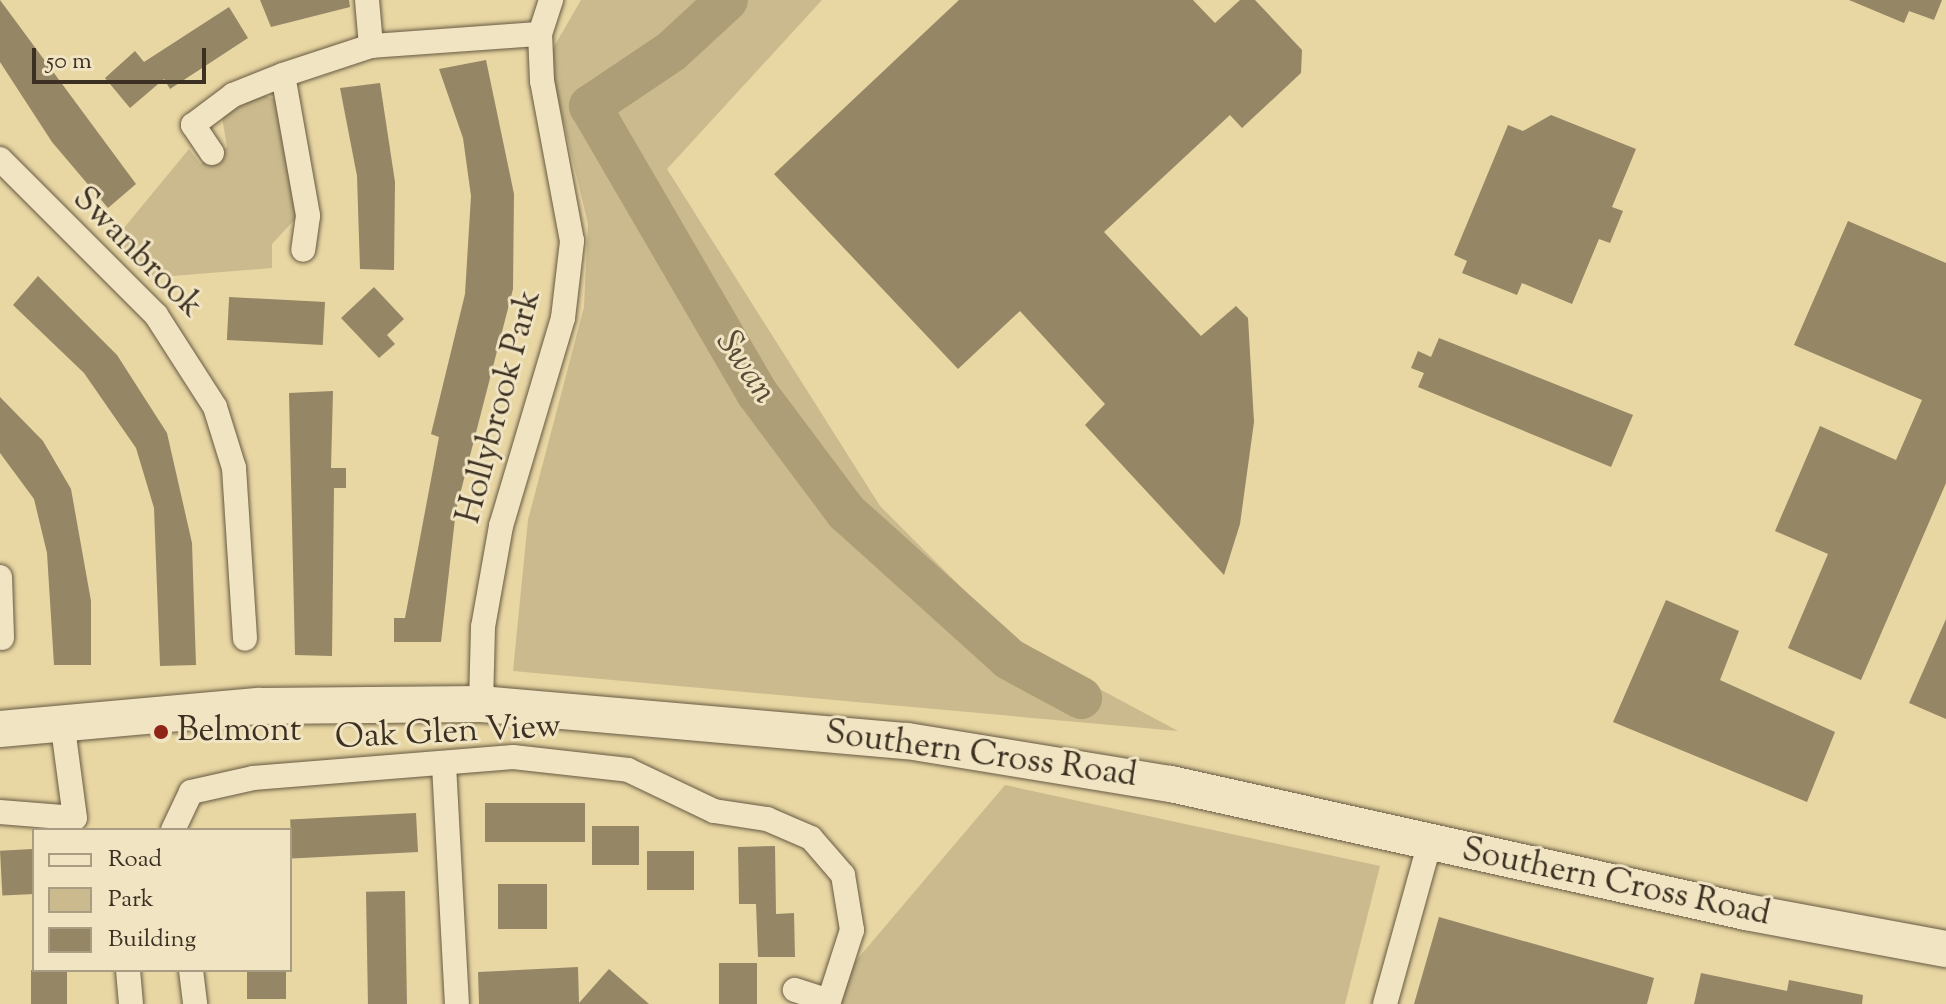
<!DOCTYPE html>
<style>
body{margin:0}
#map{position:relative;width:1946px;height:1004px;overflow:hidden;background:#e8d6a3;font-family:"Sorts Mill Goudy",serif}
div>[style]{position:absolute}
.green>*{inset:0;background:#cbba8d}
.river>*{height:42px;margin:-21px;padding:0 21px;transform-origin:21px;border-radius:21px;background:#ae9e77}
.building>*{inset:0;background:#958665;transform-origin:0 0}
.roads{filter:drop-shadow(0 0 2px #675a42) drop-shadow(0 0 2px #675a42)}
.minor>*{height:24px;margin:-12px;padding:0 12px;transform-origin:12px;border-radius:12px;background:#f0e4c3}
.secondary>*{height:36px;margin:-18px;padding:0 18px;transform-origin:18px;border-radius:18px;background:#f0e4c3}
.dots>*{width:22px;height:22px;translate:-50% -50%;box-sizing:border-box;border:4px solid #f0e4c3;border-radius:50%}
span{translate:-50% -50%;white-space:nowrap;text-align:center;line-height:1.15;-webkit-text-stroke:6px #f0e4c3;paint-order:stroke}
.street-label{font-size:34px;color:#3c3022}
.poi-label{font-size:34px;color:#3c3022}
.left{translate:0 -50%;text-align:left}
.water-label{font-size:36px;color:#584c37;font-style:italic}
.legend{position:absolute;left:32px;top:828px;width:260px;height:144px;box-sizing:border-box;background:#f0e4c3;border:2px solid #a89c83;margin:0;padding:10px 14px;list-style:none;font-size:24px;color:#3c3022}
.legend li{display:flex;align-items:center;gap:16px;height:40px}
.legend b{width:40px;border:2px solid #a89c83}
.scale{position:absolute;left:32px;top:48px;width:174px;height:36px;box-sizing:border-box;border:4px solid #3c3022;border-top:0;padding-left:10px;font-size:24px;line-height:28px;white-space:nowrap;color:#3c3022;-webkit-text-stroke:6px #f0e4c3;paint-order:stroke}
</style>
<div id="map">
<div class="green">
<i style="clip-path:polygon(581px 0,822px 0,667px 169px,880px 506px,1021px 647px,1178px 731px,513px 671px,528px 520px,584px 307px,588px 224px,548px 57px)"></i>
<i style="clip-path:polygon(261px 94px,279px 101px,297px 217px,272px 244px,272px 268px,148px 278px,114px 240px,189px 149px,200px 164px,227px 147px,222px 117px)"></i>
<i style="clip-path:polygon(1005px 785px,1380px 866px,1345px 1004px,840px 1004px,854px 963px)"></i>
</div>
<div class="river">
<i style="left:727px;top:0;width:75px;rotate:137.2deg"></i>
<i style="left:672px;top:51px;width:99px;rotate:146.1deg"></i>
<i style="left:590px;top:106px;width:332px;rotate:59.8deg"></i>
<i style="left:757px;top:393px;width:149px;rotate:53.2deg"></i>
<i style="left:846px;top:512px;width:219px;rotate:42deg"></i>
<i style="left:1009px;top:659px;width:82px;rotate:28.4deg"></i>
</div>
<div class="building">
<i style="clip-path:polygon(0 0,136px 184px,108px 208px,52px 142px,0 62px)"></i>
<i style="clip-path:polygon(260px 0,349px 0,350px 7px,271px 27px)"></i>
<i style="clip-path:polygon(959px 0,1193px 0,1215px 23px,1240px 0,1255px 0,1302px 50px,1301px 73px,1242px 128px,1230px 115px,1104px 232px,1201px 336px,1236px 306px,1248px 318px,1254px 422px,1240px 524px,1224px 575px,1085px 425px,1105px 404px,1020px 311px,958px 369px,774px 174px)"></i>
<i style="clip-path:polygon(1849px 0,1942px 0,1934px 20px,1909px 11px,1904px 23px)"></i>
<i style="clip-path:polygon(229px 7px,248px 38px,170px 89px,164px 79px,130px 108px,105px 78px,135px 51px,144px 62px)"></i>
<i style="clip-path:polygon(486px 60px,514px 194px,513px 289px,456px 510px,441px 642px,394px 642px,394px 618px,405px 618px,439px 437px,431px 434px,465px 294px,471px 196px,463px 138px,439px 69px)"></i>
<i style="clip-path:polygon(380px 83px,395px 182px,394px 270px,360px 269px,357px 176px,340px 88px)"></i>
<i style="clip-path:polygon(1551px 115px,1636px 149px,1612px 207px,1623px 211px,1610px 243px,1599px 239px,1572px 304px,1522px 283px,1517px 295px,1462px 273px,1467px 261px,1454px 255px,1508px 125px,1523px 131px)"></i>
<i style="clip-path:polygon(1848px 221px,1946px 263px,1946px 483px,1861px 680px,1788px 648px,1828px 554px,1775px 531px,1820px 426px,1896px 460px,1922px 400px,1794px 345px)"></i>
<i style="clip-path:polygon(38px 276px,117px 355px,167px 433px,192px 543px,196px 665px,160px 666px,154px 508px,136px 448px,84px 373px,13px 305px)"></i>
<i style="clip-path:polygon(374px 287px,404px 319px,387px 335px,395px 344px,379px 358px,341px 318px)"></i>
<i style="left:325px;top:302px;width:43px;height:96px;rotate:93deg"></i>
<i style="clip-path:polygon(1439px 338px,1633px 415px,1611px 467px,1418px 387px,1424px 373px,1411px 368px,1418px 351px,1431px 357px)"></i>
<i style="clip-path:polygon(333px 391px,331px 468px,346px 468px,346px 488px,334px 488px,332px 656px,295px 655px,289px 393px)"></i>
<i style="clip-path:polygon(0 397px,43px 441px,71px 489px,91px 601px,91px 665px,54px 665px,47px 553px,34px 499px,0 453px)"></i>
<i style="clip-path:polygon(1666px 600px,1739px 631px,1720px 680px,1835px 732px,1807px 802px,1613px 722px)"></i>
<i style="clip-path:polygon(1946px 619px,1946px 719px,1909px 703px)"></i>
<i style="left:485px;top:803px;width:100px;height:39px"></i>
<i style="left:416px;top:813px;width:39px;height:126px;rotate:87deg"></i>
<i style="left:592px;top:826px;width:47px;height:39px"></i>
<i style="clip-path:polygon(775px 846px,776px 914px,794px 913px,795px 957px,758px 957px,756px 904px,739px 904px,738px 847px)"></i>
<i style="left:32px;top:849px;width:45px;height:32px;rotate:87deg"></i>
<i style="left:647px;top:851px;width:47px;height:39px"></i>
<i style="left:547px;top:884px;width:45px;height:49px;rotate:90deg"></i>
<i style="left:405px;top:891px;width:113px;height:39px;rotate:89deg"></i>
<i style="clip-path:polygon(1439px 917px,1654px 978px,1647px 1004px,1414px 1004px)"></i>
<i style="left:757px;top:963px;width:41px;height:38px;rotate:90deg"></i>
<i style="clip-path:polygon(578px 967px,579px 1003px,609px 969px,649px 1004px,479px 1004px,478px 972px)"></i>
<i style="left:31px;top:970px;width:36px;height:34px"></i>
<i style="left:247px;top:970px;width:39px;height:29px"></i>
<i style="clip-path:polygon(1701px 973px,1787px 991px,1789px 980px,1863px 995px,1862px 1004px,1694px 1004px)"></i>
</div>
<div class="roads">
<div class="minor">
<i style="left:367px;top:0;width:46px;rotate:85deg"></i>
<i style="left:283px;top:75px;width:143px;rotate:79.9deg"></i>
<i style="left:308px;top:216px;width:34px;rotate:98deg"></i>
<i style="left:212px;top:153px;width:34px;rotate:-124deg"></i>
<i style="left:193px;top:125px;width:50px;rotate:-36.9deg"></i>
<i style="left:233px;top:95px;width:54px;rotate:-21.8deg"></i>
<i style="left:283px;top:75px;width:93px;rotate:-18.2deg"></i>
<i style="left:371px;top:46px;width:169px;rotate:-4.1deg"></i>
<i style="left:0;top:159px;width:221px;rotate:45deg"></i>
<i style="left:156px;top:315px;width:109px;rotate:57.3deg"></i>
<i style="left:215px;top:407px;width:64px;rotate:72.7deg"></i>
<i style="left:234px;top:468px;width:171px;rotate:86.3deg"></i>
<i style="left:0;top:577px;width:61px;rotate:88.1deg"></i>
<i style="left:481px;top:704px;width:77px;rotate:-88.5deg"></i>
<i style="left:483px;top:627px;width:103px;rotate:-79.9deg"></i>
<i style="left:501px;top:526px;width:217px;rotate:-73.4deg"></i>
<i style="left:563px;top:318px;width:78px;rotate:-83.3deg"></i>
<i style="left:572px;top:241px;width:163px;rotate:-100.6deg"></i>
<i style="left:542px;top:81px;width:47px;rotate:-92.4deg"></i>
<i style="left:540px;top:34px;width:36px;rotate:-72deg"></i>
<i style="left:444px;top:765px;width:239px;rotate:86.9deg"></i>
<i style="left:0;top:812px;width:75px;rotate:4.6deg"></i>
<i style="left:75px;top:818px;width:99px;rotate:-97.6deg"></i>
<i style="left:173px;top:830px;width:42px;rotate:-64.7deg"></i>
<i style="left:191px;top:792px;width:64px;rotate:-12.7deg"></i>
<i style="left:253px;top:778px;width:261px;rotate:-4.6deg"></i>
<i style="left:513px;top:757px;width:116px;rotate:6.4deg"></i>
<i style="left:628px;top:770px;width:95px;rotate:25.5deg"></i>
<i style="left:714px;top:811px;width:54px;rotate:8.6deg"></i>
<i style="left:767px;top:819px;width:48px;rotate:23.4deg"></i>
<i style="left:811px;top:838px;width:49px;rotate:49.1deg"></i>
<i style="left:843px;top:875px;width:56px;rotate:80.7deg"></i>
<i style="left:852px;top:930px;width:75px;rotate:107.9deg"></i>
<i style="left:829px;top:1001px;width:36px;rotate:-162deg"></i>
<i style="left:128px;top:970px;width:34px;rotate:85deg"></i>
<i style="left:191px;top:970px;width:34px;rotate:83deg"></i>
<i style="left:1385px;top:1004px;width:168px;rotate:-74.5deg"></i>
</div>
<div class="secondary">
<i style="left:0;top:729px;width:261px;rotate:-5.1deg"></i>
<i style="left:260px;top:706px;width:221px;rotate:-0.5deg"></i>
<i style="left:481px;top:704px;width:428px;rotate:5deg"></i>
<i style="left:907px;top:741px;width:267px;rotate:9.3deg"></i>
<i style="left:1171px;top:784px;width:589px;rotate:12.55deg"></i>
<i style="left:1746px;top:912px;width:203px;rotate:10.5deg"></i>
</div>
</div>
<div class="dots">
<i style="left:161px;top:732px;background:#8f2418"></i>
</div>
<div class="street-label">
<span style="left:137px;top:253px;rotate:45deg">Swanbrook</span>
<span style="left:500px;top:407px;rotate:-75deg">Hollybrook Park</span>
<span style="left:448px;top:733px;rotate:-3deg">Oak Glen View</span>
<span style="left:981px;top:755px;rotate:8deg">Southern Cross Road</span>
<span style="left:1616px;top:883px;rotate:12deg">Southern Cross Road</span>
</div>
<div class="poi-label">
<span class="left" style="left:177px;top:732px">Belmont</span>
</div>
<div class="water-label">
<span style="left:745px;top:368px;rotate:56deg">Swan</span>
</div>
<ul class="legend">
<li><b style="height:10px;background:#f0e4c3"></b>Road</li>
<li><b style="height:22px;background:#cbba8d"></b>Park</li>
<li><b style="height:22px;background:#958665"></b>Building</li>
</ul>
<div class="scale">50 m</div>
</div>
